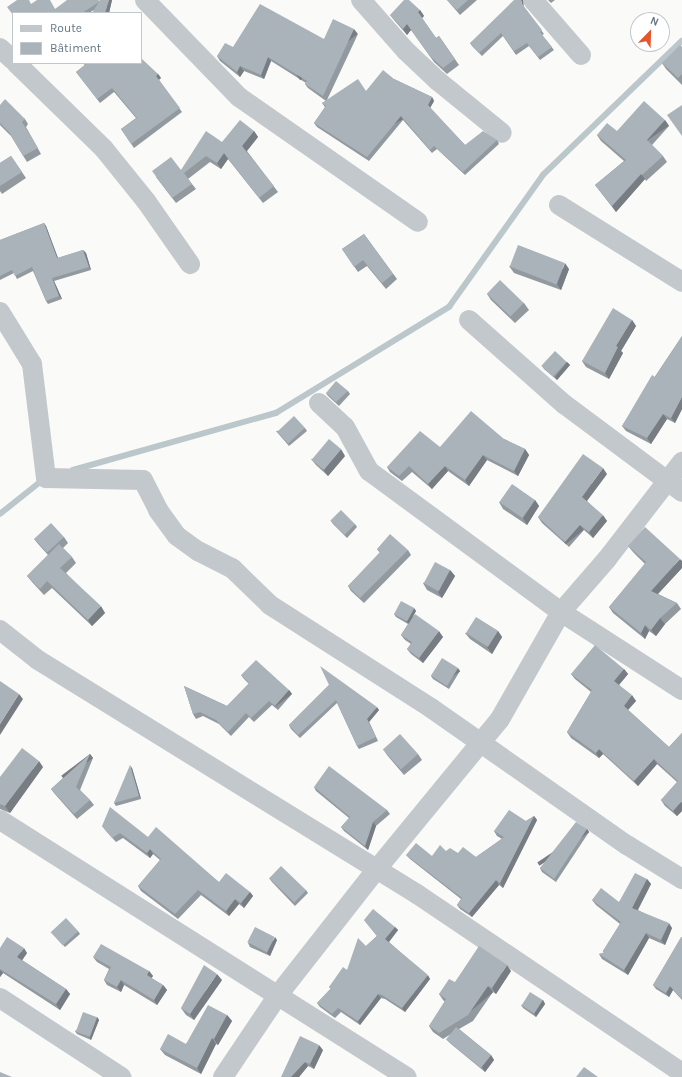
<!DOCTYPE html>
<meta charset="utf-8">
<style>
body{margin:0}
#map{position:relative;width:682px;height:1077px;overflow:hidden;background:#fafaf8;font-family:Karla,sans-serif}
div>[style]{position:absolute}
.stream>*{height:5.5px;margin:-2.75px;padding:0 2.75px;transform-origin:2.75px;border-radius:2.75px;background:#bbc7cb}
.street>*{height:20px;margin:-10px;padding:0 10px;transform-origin:10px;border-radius:10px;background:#c3c8cc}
.wall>*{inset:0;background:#929a9f}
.shaded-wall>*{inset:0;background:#777d82;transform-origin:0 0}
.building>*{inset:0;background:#aab3b9;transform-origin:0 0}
span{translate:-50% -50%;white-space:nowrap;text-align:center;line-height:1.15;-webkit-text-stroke:4px #fff;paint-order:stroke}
.legend{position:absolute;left:12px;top:12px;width:130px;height:52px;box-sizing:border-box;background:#fff;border:1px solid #c1c8cd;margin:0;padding:5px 7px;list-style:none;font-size:12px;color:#657683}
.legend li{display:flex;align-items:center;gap:8px;height:20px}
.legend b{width:20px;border:1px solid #c1c8cd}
.north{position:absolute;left:630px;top:12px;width:40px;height:40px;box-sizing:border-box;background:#fff;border:1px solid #c1c8cd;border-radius:50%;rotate:23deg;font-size:11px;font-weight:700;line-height:16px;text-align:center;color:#657683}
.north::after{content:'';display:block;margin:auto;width:14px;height:18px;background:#e4572e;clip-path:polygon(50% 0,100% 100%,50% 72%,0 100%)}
</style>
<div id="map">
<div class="stream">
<i style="left:73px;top:470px;width:211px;rotate:-15.7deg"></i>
<i style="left:276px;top:413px;width:203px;rotate:-31.5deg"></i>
<i style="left:449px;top:307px;width:162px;rotate:-54.5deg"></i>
<i style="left:543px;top:175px;width:193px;rotate:-44deg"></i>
<i style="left:0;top:514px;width:56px;rotate:-38.5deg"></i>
</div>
<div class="street">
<i style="left:145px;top:0;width:135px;rotate:45.9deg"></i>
<i style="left:239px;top:97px;width:218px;rotate:34.9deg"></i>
<i style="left:361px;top:0;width:68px;rotate:48.6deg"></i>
<i style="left:406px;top:51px;width:44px;rotate:43.2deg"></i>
<i style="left:438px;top:81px;width:82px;rotate:39.1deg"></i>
<i style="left:533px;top:0;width:73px;rotate:48.9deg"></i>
<i style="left:0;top:48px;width:18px;rotate:43deg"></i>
<i style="left:16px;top:63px;width:123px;rotate:44.3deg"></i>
<i style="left:104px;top:149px;width:67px;rotate:51.1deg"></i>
<i style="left:146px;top:201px;width:77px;rotate:55.1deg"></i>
<i style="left:559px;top:205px;width:145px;rotate:32deg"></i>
<i style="left:0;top:312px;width:61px;rotate:58.4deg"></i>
<i style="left:32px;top:364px;width:115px;rotate:83deg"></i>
<i style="left:46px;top:478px;width:97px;rotate:1.2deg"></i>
<i style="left:143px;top:480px;width:34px;rotate:63deg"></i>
<i style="left:158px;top:510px;width:32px;rotate:54deg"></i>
<i style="left:177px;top:536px;width:26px;rotate:36deg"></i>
<i style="left:198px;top:551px;width:38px;rotate:27deg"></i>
<i style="left:232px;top:568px;width:53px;rotate:44.2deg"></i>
<i style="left:270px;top:605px;width:191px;rotate:32.6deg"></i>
<i style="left:431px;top:708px;width:239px;rotate:35deg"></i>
<i style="left:627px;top:845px;width:65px;rotate:31.7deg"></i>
<i style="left:469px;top:320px;width:127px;rotate:41.5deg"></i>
<i style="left:564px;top:404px;width:147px;rotate:36.7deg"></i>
<i style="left:319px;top:403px;width:35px;rotate:43deg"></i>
<i style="left:345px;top:427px;width:50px;rotate:61.4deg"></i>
<i style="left:369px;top:471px;width:238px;rotate:36.3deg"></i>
<i style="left:561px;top:612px;width:144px;rotate:32.8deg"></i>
<i style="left:0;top:630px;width:48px;rotate:38.3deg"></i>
<i style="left:38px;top:660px;width:445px;rotate:31.7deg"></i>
<i style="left:417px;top:894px;width:320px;rotate:34deg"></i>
<i style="left:0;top:820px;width:481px;rotate:32.3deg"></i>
<i style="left:0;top:998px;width:145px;rotate:33.1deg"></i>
<i style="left:223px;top:1077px;width:99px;rotate:-56.1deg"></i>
<i style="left:278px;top:995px;width:159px;rotate:-51.9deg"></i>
<i style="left:376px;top:870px;width:195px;rotate:-50.6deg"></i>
<i style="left:500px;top:719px;width:123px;rotate:-60.3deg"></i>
<i style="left:561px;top:612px;width:70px;rotate:-49deg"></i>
<i style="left:607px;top:559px;width:123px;rotate:-52.3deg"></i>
</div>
<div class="wall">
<i style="clip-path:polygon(100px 0,112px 0,109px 13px,94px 10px,89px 13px,13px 13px,31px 4px,56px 9px,100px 1px)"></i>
<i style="clip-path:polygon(447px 0,477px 0,460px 15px)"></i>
<i style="clip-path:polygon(548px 0,555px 0,551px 3px)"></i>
<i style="clip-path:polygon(524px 7px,544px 34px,542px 35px,554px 50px,540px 60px,529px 46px,516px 55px,503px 36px,482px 56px,472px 46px,470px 43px)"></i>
<i style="clip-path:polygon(420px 10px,424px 16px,422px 18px,436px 38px,439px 36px,459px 65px,447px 74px,434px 62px,411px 30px,407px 35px,394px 20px,390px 15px)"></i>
<i style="clip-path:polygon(358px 34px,327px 100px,366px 91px,394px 79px,432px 97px,434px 101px,430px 108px,465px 145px,497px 140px,499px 144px,465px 175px,437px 149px,432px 153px,403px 120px,369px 161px,317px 127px,314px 123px,325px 107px,322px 103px,326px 101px,308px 88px,305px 84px,306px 83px,271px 61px,264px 79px,244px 71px,240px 77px,220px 61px,217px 56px,233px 47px,324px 39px)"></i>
<i style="clip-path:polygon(682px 47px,682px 85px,666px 69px,662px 63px)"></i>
<i style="clip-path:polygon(82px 63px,141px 63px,158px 74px,161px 78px,159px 80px,182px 112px,134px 148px,121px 129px,136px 118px,114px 92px,100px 103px,76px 72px,85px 65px)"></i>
<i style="clip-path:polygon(0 105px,25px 119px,28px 124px,26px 127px,41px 154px,27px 162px,11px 136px,0 125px)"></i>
<i style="clip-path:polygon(665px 120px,669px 126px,652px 145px,663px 156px,667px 162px,646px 181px,645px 179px,616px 212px,595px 185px,624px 161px,601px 141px,597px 135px,617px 131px)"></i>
<i style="clip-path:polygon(254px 131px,258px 137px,247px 151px,278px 192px,263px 203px,228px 159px,221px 169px,210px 162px,188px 179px,196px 189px,176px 203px,156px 177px,181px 170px,222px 142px)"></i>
<i style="clip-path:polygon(11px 156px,26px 178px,2px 194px,0 191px,0 163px)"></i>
<i style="clip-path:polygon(44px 223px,46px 226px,58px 258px,83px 250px,86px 253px,91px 270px,54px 281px,62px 299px,48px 304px,46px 301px,33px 271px,17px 279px,14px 273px,0 280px,0 240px)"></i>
<i style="clip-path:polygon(364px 234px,397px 279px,386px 289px,367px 266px,358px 272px,342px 249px)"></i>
<i style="clip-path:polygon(509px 266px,569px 269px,561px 290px,514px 273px)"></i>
<i style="clip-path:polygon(487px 294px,524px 303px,529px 310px,515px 323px,491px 300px)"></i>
<i style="clip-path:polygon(632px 320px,636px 326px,621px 351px,623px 353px,609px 379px,586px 367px,582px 361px)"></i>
<i style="clip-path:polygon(682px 336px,682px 409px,675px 423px,667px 419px,651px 444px,626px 431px,622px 426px)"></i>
<i style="clip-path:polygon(567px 362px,570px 365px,557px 380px,544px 369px,542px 366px)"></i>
<i style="clip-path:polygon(348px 391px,350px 394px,339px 406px,328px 396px,326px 393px)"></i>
<i style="clip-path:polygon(305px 428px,307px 431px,289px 446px,276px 431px)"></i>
<i style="clip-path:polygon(504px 439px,525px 449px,529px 455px,518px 476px,487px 460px,469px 486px,448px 471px,432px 489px,412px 472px,402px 481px,390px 472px,387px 467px,440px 447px)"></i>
<i style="clip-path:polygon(345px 456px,328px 476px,316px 465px,311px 459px)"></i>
<i style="clip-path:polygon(607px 474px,587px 501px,607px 521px,593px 538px,584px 530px,569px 547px,542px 523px,538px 517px)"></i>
<i style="clip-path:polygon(535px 500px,539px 506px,527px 525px,503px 509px,499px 502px)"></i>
<i style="clip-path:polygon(331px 521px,355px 524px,357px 527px,347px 538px,333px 524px)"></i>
<i style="clip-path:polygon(64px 537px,68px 543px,63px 548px,72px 557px,76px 563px,66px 573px,105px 613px,92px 626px,52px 588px,44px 595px,32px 582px,27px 576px,48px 555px,39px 545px,34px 539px)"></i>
<i style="clip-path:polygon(628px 546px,682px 568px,658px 594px,677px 603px,681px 609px,665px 624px,656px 636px,649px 631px,645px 639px,613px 613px,609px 607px,645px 564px,633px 552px)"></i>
<i style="clip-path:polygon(377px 549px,408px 550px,411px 555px,364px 603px,351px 591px,348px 586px,380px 553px)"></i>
<i style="clip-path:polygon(450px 570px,455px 576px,442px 598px,427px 590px,423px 583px)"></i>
<i style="clip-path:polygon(414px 608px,416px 611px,413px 616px,443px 637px,423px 663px,411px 654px,407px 649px,411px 644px,405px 640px,401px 635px,408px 624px,396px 617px,394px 614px)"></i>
<i style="clip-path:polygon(498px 631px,502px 637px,492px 654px,470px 639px,465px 633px)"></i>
<i style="clip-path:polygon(624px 669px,628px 674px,619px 685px,636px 701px,628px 710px,669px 747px,682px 733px,682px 811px,677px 816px,665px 806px,661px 800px,677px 782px,657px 764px,638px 786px,603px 754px,599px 758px,571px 738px,567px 732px,591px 692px,575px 679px,571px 674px)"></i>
<i style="clip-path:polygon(460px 671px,449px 689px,433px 679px,431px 676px)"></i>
<i style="clip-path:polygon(241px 675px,289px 690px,292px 694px,278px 710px,272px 705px,254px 722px,249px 717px,231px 736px,219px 724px,203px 716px,196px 719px,193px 714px,184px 686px,227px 706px,249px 684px,244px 679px)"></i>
<i style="clip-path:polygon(329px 685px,379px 710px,369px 722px,378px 741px,359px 749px,357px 746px,337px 703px,300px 738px,291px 729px,289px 725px)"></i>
<i style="clip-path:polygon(383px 749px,418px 754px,422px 760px,404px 775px,387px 755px)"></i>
<i style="clip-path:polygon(90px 754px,93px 758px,80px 790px,90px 800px,94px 805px,77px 819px,54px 793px,51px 789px)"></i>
<i style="clip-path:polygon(43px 767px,10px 813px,0 809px,0 777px)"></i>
<i style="clip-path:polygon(132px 768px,141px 799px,116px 806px,114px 803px)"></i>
<i style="clip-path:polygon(314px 787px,387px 810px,390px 814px,376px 826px,368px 850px,344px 831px,341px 827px,349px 818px,316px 791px)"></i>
<i style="clip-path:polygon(534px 816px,537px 820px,503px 888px,499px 885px,472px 917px,460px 909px,457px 905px,461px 899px,410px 859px,406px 855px,432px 856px,458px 853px,476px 857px,502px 839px,497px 836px,494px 831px,526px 821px)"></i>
<i style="clip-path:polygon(102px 826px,148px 837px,219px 882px,250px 892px,253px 896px,244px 908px,239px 904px,229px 916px,201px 895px,178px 919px,141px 891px,138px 886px,160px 860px,153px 854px,150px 858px,123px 838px,116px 842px,106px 831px)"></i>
<i style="clip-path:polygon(587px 829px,589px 832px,556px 882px,542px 872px,540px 868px)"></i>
<i style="clip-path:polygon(269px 878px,306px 890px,308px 893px,295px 906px,272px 882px)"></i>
<i style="clip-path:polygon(647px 879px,651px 884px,638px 910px,672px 928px,665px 945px,649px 938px,628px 975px,602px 959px,599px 954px,604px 953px,603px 951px,620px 924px,596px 905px,592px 900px,619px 902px)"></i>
<i style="clip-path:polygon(364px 920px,395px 927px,398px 930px,389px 942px,430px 979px,405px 1012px,385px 999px,381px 998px,360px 1025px,341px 1012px,335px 1018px,320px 1007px,317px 1003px,331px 989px,329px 987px,347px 970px,366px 946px,377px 936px)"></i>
<i style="clip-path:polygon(78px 931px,80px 934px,65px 947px,51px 932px)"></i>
<i style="clip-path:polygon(682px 937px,682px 1000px,673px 990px,669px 997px,656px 989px,653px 985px)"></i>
<i style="clip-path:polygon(277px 940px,270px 956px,250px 947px,248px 943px)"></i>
<i style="clip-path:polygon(0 948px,27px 953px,22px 960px,66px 989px,70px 994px,60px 1010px,3px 973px,0 977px)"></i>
<i style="clip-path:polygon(93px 957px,149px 971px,153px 976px,151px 978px,163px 985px,167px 990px,157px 1005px,124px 985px,121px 992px,107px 985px,104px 980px,109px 969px,97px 962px)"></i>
<i style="clip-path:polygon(511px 971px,496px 994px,493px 992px,473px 1021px,459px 1029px,491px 1055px,494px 1060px,485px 1072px,451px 1044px,447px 1040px,451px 1034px,443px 1039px,433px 1032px,429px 1026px,445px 1002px,443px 1000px,439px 994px,455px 982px)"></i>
<i style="clip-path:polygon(222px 980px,194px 1020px,186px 1015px,181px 1008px)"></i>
<i style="clip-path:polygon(543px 1000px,545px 1004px,536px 1017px,523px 1008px,521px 1005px)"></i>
<i style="clip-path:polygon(227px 1015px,232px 1021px,218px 1045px,216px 1044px,201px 1074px,165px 1055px,160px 1049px,186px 1044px)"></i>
<i style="clip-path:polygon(97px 1017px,99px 1020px,91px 1040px,77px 1034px,75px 1031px)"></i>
<i style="clip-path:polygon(323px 1050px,314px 1069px,308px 1066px,299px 1077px,281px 1077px)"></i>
</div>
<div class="shaded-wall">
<i style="clip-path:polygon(109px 0,112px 0,109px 13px,105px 13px)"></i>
<i style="clip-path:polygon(521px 0,523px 0,524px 7px,522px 4px)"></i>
<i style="clip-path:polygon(420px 10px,424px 16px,422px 18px,418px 12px)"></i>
<i style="clip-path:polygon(407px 24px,411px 30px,407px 35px,403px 29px)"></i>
<i style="left:354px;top:29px;width:6px;height:74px;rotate:51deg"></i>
<i style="clip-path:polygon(268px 57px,271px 61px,264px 79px,261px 75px)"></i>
<i style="clip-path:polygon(240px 66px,244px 71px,240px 77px,237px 72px)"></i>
<i style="clip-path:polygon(158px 74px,161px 78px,158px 80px,156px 76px)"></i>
<i style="clip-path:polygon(432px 97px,434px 101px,430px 108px,428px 105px)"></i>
<i style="left:401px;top:116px;width:4px;height:53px;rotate:63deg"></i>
<i style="left:665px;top:120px;width:7px;height:27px;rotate:56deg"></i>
<i style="clip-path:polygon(254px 131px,258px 137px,246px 152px,242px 146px)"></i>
<i style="clip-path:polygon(224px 153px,228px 159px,221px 169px,217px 163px)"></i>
<i style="clip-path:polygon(641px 174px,645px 179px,616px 212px,612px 206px)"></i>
<i style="clip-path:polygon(44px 223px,46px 226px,59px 261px,57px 258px)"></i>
<i style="clip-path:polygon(83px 250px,86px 253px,91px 270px,89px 267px)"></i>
<i style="clip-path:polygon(565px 263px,569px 269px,561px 290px,557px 284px)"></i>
<i style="clip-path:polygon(52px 278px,54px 281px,62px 299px,59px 296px)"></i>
<i style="clip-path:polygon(632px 320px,636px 326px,621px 351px,623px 353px,609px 379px,605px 373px,616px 346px)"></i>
<i style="clip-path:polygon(567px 362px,570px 365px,557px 380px,555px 377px)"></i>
<i style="clip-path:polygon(682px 397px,682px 409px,675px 423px,671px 418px)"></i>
<i style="clip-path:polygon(663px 414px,667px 419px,651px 444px,647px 438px)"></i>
<i style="clip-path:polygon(341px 449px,345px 456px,328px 476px,323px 469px)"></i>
<i style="clip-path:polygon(525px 449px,529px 455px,518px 476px,514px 471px)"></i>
<i style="clip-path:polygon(483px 455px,487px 460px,469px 486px,465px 480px)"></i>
<i style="clip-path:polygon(445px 466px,448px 471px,432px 489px,428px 484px)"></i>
<i style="clip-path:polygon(603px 468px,607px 474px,586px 502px,582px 497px)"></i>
<i style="clip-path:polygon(535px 500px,539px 506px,527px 525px,523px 518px)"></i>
<i style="clip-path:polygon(603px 515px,607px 521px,593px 538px,589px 532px)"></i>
<i style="left:580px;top:525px;width:6px;height:23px;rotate:51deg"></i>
<i style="clip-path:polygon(680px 559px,682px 561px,682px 568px,655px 597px,651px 591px)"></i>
<i style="clip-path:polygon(450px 570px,455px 576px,442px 598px,438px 592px)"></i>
<i style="clip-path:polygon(101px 606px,105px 613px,92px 626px,88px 620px)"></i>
<i style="clip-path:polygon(414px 608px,416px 611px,409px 624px,406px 621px)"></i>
<i style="clip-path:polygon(660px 618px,665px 624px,656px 636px,651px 630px)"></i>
<i style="clip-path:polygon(645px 625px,649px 631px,645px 639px,641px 633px)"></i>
<i style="clip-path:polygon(439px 631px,443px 637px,423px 663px,419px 658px)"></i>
<i style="clip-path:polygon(498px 631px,502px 637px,492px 654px,487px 647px)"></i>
<i style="left:458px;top:668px;width:4px;height:21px;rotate:56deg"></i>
<i style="clip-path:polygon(624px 669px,628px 674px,618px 686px,614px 681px)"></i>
<i style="left:289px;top:690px;width:5px;height:21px;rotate:53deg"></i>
<i style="clip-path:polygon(19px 694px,23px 699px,0 735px,0 724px)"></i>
<i style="clip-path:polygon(632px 695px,636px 701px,627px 711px,624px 706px)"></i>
<i style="clip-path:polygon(377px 707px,379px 710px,369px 722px,378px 741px,367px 719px)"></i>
<i style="clip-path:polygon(599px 749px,603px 754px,599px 758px,596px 753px)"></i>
<i style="left:90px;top:754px;width:5px;height:36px;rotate:53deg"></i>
<i style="clip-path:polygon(654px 759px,657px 764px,638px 786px,634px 781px)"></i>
<i style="clip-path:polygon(39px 761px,43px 767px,10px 813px,5px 806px)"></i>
<i style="clip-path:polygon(130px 765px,132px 768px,141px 799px,139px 796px)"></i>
<i style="clip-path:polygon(681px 802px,682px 803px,682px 811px,677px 816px,673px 811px)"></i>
<i style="clip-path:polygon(534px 816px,537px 820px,503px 888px,500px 883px)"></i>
<i style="clip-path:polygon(373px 822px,376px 826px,368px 850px,365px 846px)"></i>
<i style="left:587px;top:829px;width:4px;height:60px;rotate:56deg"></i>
<i style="clip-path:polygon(150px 849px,153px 854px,150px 858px,147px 853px)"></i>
<i style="clip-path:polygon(647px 879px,651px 884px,636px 913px,632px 908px)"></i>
<i style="clip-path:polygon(496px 880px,499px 885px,472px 917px,469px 913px)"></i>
<i style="clip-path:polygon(250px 892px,253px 896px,244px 908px,241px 903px)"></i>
<i style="clip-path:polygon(235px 899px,239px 904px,229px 916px,226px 911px)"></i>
<i style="clip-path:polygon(669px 923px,672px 928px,665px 945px,661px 940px)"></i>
<i style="clip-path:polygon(395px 927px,398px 930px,388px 943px,385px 939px)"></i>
<i style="clip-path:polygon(646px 933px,649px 938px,628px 975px,624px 970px)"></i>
<i style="clip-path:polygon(275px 937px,277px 940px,270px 956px,267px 953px)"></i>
<i style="clip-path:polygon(24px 948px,27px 953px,21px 962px,17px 957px)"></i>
<i style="clip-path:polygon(507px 965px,511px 971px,496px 994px,492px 988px)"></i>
<i style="clip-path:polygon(0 970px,3px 973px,0 977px)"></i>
<i style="clip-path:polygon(149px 971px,153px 976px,150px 980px,147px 975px)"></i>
<i style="clip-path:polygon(217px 974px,222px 980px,194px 1020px,190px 1014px)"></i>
<i style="clip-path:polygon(428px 975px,430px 979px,405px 1012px,402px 1008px)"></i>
<i style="clip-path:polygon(121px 980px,124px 985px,121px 992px,117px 987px)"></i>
<i style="clip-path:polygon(163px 985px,167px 990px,157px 1005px,154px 1000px)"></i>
<i style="left:488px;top:986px;width:8px;height:35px;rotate:50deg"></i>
<i style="clip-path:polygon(670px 986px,673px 990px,669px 997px,666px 993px)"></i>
<i style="clip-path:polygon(66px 989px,70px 994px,60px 1010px,56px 1004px)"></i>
<i style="clip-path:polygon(378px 994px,381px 998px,360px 1025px,358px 1021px)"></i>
<i style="clip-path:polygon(543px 1000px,545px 1004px,536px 1017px,534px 1013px)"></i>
<i style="clip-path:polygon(227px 1015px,232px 1021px,218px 1045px,214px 1039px)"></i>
<i style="clip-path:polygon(97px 1017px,99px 1020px,91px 1040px,89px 1036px)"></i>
<i style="clip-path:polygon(212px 1038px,216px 1044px,201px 1074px,197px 1068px)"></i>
<i style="clip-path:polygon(319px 1045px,323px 1050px,314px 1069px,310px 1064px)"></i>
<i style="clip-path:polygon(491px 1055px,494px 1060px,485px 1072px,482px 1067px)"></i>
<i style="clip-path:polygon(305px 1062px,308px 1066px,299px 1077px,291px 1077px)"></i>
</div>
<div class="building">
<i style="clip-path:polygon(17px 0,29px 0,31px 4px,37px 0,50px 0,55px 9px,67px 0,98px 0,100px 1px,99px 2px,82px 13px,13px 13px,13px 15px,7px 7px)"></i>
<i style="clip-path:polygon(100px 0,109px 0,105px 13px,92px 13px)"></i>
<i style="clip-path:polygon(404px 0,409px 0,420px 10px,418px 12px,436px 38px,439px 36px,455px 59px,443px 68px,430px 56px,407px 24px,403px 29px,390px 15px)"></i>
<i style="clip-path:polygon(447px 0,468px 0,457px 10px)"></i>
<i style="clip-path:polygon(514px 0,521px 0,522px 4px,542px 30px,540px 32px,552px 47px,538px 57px,527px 43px,514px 51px,501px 33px,479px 53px,470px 43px)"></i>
<i style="clip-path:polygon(260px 4px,324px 39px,333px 19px,354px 29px,323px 96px,305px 84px,307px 81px,268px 57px,261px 75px,240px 66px,237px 72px,217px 56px,225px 43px,233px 47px)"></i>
<i style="clip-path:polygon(680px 45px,682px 47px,682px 74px,678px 78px,662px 63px)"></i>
<i style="clip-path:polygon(141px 58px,158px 74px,156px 76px,180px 108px,131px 144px,121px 129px,137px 118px,112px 88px,97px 99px,76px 72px,86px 64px,85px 63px,141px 63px)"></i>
<i style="clip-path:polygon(383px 70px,394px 79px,432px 97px,428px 105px,465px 145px,483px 131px,497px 140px,463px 172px,434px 146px,430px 150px,401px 116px,367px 157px,314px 123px,326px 106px,322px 103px,358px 79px,366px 91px)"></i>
<i style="clip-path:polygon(5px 99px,25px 119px,22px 122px,38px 148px,23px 156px,9px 132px,0 123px,0 105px)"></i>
<i style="clip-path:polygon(644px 101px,665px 120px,647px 140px,663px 156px,642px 175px,641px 174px,612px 206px,595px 185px,626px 160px,597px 135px,607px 123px,617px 131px)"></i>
<i style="clip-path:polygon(682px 105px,682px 136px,667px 115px)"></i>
<i style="clip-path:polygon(240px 120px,254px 131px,242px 146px,274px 186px,259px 198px,224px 153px,217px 163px,206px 156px,184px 173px,192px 184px,172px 198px,152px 171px,171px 157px,181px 170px,206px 131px,222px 142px)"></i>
<i style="clip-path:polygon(11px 156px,22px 172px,0 186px,0 163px)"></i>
<i style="clip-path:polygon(44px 223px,57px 258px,83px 250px,89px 267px,52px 278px,59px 296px,46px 301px,32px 267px,15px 276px,12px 270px,0 276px,0 240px)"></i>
<i style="clip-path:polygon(364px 234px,393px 274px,382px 283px,363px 260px,354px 267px,342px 249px)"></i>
<i style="left:518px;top:245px;width:50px;height:23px;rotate:21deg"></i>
<i style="left:500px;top:280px;width:33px;height:19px;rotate:44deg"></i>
<i style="clip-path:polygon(613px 308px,632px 320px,616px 346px,618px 347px,605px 373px,582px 361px)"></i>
<i style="clip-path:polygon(682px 336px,682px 397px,671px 418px,663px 414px,647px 438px,622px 426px,652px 375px,655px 377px)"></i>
<i style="left:555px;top:351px;width:16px;height:20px;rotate:43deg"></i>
<i style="clip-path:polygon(336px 381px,348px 391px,336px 402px,326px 393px)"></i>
<i style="clip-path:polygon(471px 411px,504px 439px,525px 449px,514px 471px,483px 455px,465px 480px,445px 466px,428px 484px,409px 466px,399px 476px,387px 467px,420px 431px,440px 447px)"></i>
<i style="left:294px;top:416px;width:16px;height:23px;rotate:47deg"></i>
<i style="left:329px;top:439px;width:16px;height:27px;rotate:40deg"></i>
<i style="clip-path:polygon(583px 454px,603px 468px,582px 497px,603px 515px,589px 532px,580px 525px,565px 542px,538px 517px)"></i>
<i style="left:512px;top:484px;width:28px;height:22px;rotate:35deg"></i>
<i style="left:341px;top:510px;width:20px;height:15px;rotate:45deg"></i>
<i style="left:51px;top:523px;width:19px;height:23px;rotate:47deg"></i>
<i style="clip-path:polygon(645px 527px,680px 559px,651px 591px,677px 603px,660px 618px,651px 630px,645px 625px,641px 633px,609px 607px,646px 562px,628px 546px)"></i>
<i style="clip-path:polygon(390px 534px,408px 550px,360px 598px,348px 586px,380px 552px,377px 549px)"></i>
<i style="clip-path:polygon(59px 544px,72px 557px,60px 568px,101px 606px,88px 620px,47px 581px,40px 589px,27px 576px)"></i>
<i style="left:435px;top:562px;width:17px;height:24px;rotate:28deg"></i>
<i style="left:401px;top:601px;width:15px;height:15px;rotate:28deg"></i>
<i style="clip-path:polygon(415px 614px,439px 631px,419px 658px,407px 649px,412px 642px,401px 635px)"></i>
<i style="left:476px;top:617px;width:26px;height:19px;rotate:32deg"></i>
<i style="clip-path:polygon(595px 645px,624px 669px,614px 681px,632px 695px,624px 706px,669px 747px,682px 733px,682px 802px,681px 802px,673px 811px,661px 800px,678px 781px,654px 759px,634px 781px,599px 749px,596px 753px,567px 732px,592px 690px,571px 674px)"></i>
<i style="left:442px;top:658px;width:19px;height:21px;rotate:32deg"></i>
<i style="clip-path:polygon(256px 660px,289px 690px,275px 706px,269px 701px,251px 718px,246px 713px,228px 732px,216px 720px,200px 712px,193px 714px,184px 686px,227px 706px,249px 683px,241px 675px)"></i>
<i style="clip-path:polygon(320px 666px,377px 707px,367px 719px,376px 737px,357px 746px,336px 700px,298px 735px,289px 725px,329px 685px)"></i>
<i style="clip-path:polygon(0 681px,19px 694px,0 724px)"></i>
<i style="left:400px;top:734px;width:27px;height:23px;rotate:48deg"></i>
<i style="clip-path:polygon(22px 748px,39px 761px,5px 806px,0 804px,0 777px)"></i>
<i style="clip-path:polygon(90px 754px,76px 787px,90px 800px,74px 814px,51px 789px)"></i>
<i style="clip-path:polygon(130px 765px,139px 796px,114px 803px)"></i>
<i style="clip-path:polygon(329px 766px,387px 810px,373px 822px,365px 846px,341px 827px,350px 817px,314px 787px)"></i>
<i style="clip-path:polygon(110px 807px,148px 837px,156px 827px,219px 882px,226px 873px,250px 892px,241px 903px,235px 899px,226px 911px,198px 890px,175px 914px,138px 886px,161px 859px,150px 849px,147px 853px,120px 833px,112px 838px,102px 826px)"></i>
<i style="clip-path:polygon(509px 810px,526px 821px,534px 816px,500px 883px,496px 880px,469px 913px,457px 905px,462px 898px,406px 855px,416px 843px,432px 856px,440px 845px,446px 851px,450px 848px,458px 853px,463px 847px,476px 857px,504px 837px,494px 831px)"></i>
<i style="clip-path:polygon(576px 822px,587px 829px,554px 879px,540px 868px)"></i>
<i style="left:281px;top:866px;width:35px;height:17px;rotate:44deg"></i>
<i style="clip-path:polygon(635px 873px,647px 879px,632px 908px,669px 923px,661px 940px,646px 933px,624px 970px,599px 954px,605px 952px,603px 951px,621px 922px,592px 900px,601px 888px,619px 902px)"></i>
<i style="clip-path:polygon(373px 909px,395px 927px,385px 939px,428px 975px,402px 1008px,382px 995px,378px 994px,358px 1021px,338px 1008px,332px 1014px,317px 1003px,331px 988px,329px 987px,343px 967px,347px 970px,358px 938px,366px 946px,377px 936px,364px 920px)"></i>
<i style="left:66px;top:918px;width:18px;height:21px;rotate:47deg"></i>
<i style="left:255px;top:927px;width:22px;height:17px;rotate:27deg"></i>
<i style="clip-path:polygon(7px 937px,24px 948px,17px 957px,66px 989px,56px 1004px,0 969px,0 948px)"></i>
<i style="clip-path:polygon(681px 937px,682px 937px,682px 999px,670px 986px,666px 993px,653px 985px)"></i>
<i style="clip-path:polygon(101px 944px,149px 971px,147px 975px,163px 985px,154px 1000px,121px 980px,117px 987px,104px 980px,111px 967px,93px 957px)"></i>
<i style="clip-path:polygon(479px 946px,507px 965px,492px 988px,488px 986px,468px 1015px,439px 1033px,429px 1026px,446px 999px,439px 994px,449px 979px,455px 982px)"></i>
<i style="clip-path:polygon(204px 965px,217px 974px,190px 1014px,181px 1008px)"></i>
<i style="left:530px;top:992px;width:15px;height:16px;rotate:32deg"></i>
<i style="clip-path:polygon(208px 1005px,227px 1015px,214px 1039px,212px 1038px,197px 1068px,160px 1049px,168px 1034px,186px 1044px)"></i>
<i style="left:83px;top:1012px;width:15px;height:21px;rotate:20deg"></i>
<i style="left:456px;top:1027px;width:45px;height:16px;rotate:39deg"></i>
<i style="clip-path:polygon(300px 1036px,319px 1045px,310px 1064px,305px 1062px,291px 1077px,281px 1077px)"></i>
<i style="clip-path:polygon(584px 1067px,598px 1077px,576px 1077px)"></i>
<i style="clip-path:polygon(0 1072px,12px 1077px,0 1077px)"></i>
</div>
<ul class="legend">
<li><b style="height:5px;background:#c3c8cc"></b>Route</li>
<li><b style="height:11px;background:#aab3b9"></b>Bâtiment</li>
</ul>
<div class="north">N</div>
</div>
